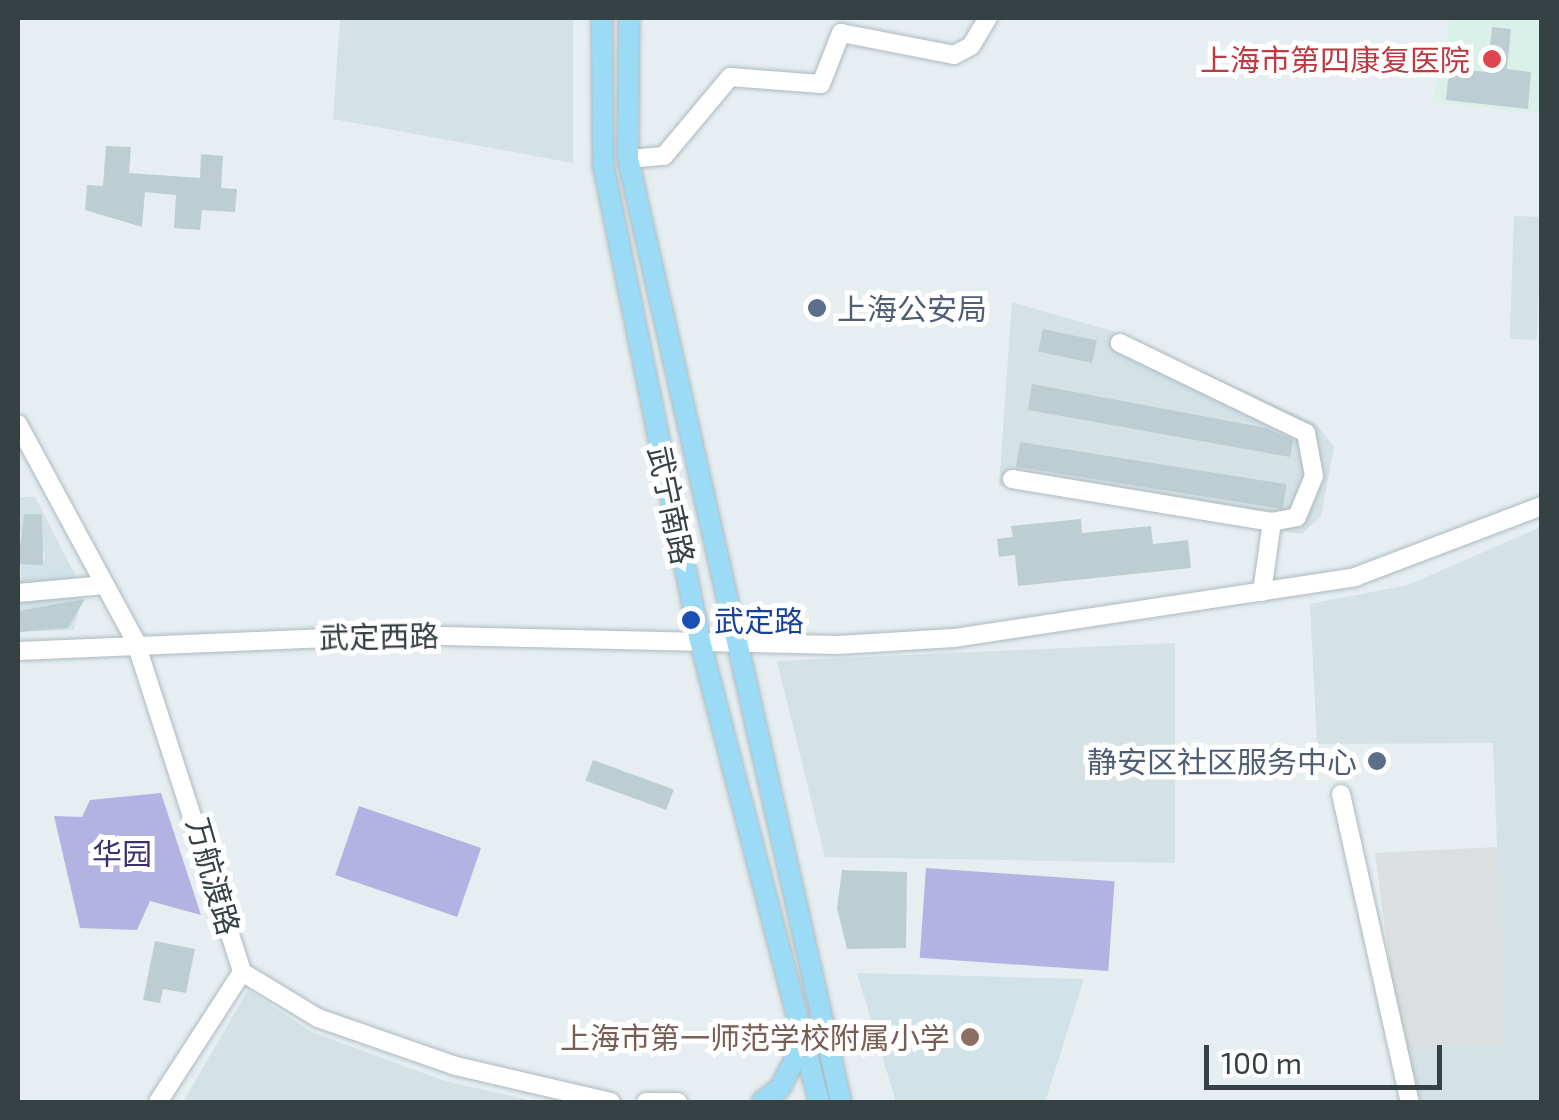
<!DOCTYPE html>
<meta charset="utf-8">
<style>
body{margin:0}
#map{position:relative;width:1559px;height:1120px;overflow:hidden;background:#e6eef1;font-family:"Exo 2","Noto Sans SC",sans-serif}
div>[style]{position:absolute}
.residential>*{inset:0;background:#d4e1e5;transform-origin:0 0}
.education>*{inset:0;background:#d1e2e9}
.medical>*{inset:0;background:#daf1ea}
.green>*{inset:0;background:#b3b2e2;transform-origin:0 0}
.parking>*{inset:0;background:#dbdfe0}
.building>*{inset:0;background:#bcced2;transform-origin:0 0}
.roads{filter:drop-shadow(0 0 2px #acbabf) drop-shadow(0 0 2px #acbabf)}
.minor>*{height:18px;margin:-9px;padding:0 9px;transform-origin:9px;border-radius:9px;background:#fff}
.major>*{height:20px;margin:-10px;padding:0 10px;transform-origin:10px;border-radius:10px;background:#9bdbf5}
.dots>*{width:28px;height:28px;translate:-50% -50%;box-sizing:border-box;border:5px solid #fff;border-radius:50%}
span{translate:-50% -50%;white-space:nowrap;text-align:center;line-height:1.15;-webkit-text-stroke:10px #fff;paint-order:stroke}
.health-label{font-size:30px;color:#be3a42}
.right{translate:-100% -50%;text-align:right}
.service-label{font-size:30px;color:#4e5e75}
.left{translate:0 -50%;text-align:left}
.street-label{font-size:30px;color:#364143}
.transit-label{font-size:30px;color:#164399}
.park-label{font-size:30px;color:#3b2f70}
.education-label{font-size:30px;color:#785e54}
.frame{position:absolute;inset:0;border:20px solid #364143;pointer-events:none}
.scale{position:absolute;left:1204px;top:1045px;width:238px;height:45px;box-sizing:border-box;border:5px solid #364143;border-top:0;padding-left:12px;font-size:30px;line-height:35px;white-space:nowrap;color:#364143;-webkit-text-stroke:8px #fff;paint-order:stroke}
</style>
<div id="map">
<div class="residential">
<i style="clip-path:polygon(340px 18px,573px 18px,573px 163px,333px 119px)"></i>
<i style="left:1514px;top:216px;width:27px;height:123px;rotate:2deg"></i>
<i style="clip-path:polygon(1012px 302px,1115px 332px,1315px 423px,1334px 446px,1321px 516px,1302px 534px,999px 486px)"></i>
<i style="clip-path:polygon(18px 497px,35px 497px,70px 565px,43px 565px,45px 553px,18px 530px)"></i>
<i style="clip-path:polygon(1541px 527px,1541px 1102px,1420px 1102px,1401px 1049px,1505px 1043px,1493px 743px,1317px 744px,1310px 604px,1408px 585px)"></i>
<i style="clip-path:polygon(1175px 643px,1175px 863px,825px 857px,777px 661px)"></i>
<i style="clip-path:polygon(248px 990px,312px 1032px,445px 1081px,537px 1102px,183px 1102px)"></i>
</div>
<div class="education">
<i style="clip-path:polygon(24px 514px,42px 514px,43px 565px,70px 565px,83px 590px,74px 630px,18px 632px)"></i>
<i style="clip-path:polygon(857px 973px,1084px 979px,1045px 1102px,896px 1102px)"></i>
</div>
<div class="medical">
<i style="clip-path:polygon(1451px 18px,1541px 18px,1540px 113px,1432px 102px)"></i>
</div>
<div class="green">
<i style="clip-path:polygon(161px 793px,201px 915px,150px 901px,137px 930px,80px 928px,54px 816px,82px 817px,90px 800px)"></i>
<i style="left:359px;top:806px;width:129px;height:73px;rotate:19deg"></i>
<i style="left:926px;top:868px;width:189px;height:90px;rotate:4deg"></i>
</div>
<div class="parking">
<i style="clip-path:polygon(1498px 847px,1505px 1044px,1401px 1049px,1375px 853px)"></i>
</div>
<div class="building">
<i style="clip-path:polygon(1492px 27px,1511px 29px,1507px 69px,1531px 72px,1528px 109px,1446px 100px,1449px 68px,1487px 72px)"></i>
<i style="clip-path:polygon(106px 146px,131px 147px,129px 173px,200px 178px,201px 154px,223px 156px,221px 188px,237px 189px,235px 212px,202px 210px,200px 230px,174px 228px,176px 195px,145px 192px,142px 227px,85px 210px,87px 185px,103px 186px)"></i>
<i style="left:1043px;top:329px;width:55px;height:23px;rotate:12deg"></i>
<i style="clip-path:polygon(1032px 384px,1266px 428px,1293px 440px,1290px 457px,1028px 410px)"></i>
<i style="left:1020px;top:442px;width:270px;height:25px;rotate:9deg"></i>
<i style="clip-path:polygon(24px 514px,42px 514px,43px 565px,18px 564px)"></i>
<i style="clip-path:polygon(1081px 519px,1082px 533px,1151px 526px,1153px 544px,1188px 540px,1191px 568px,1018px 586px,1015px 555px,999px 557px,997px 539px,1013px 537px,1011px 526px)"></i>
<i style="clip-path:polygon(85px 599px,68px 628px,18px 632px,18px 611px)"></i>
<i style="left:593px;top:760px;width:86px;height:22px;rotate:20deg"></i>
<i style="clip-path:polygon(842px 870px,907px 872px,906px 948px,847px 949px,837px 908px)"></i>
<i style="clip-path:polygon(155px 941px,195px 949px,186px 993px,163px 989px,160px 1003px,143px 1000px)"></i>
</div>
<div class="roads">
<div class="minor">
<i style="left:628px;top:159px;width:36px;rotate:-5deg"></i>
<i style="left:664px;top:156px;width:103px;rotate:-50.1deg"></i>
<i style="left:730px;top:77px;width:91px;rotate:4.4deg"></i>
<i style="left:821px;top:84px;width:55px;rotate:-68.6deg"></i>
<i style="left:841px;top:33px;width:115px;rotate:11deg"></i>
<i style="left:954px;top:55px;width:19px;rotate:-28deg"></i>
<i style="left:971px;top:46px;width:33px;rotate:-59deg"></i>
<i style="left:18px;top:424px;width:246px;rotate:61.6deg"></i>
<i style="left:135px;top:640px;width:349px;rotate:72.1deg"></i>
<i style="left:242px;top:972px;width:89px;rotate:31.2deg"></i>
<i style="left:318px;top:1018px;width:146px;rotate:19.2deg"></i>
<i style="left:456px;top:1066px;width:159px;rotate:13.1deg"></i>
<i style="left:1012px;top:479px;width:264px;rotate:9.4deg"></i>
<i style="left:1272px;top:522px;width:25px;rotate:-11deg"></i>
<i style="left:1297px;top:517px;width:44px;rotate:-67.5deg"></i>
<i style="left:1314px;top:476px;width:44px;rotate:-100.5deg"></i>
<i style="left:1306px;top:433px;width:207px;rotate:-154.2deg"></i>
<i style="left:1262px;top:592px;width:71px;rotate:-81.9deg"></i>
<i style="left:18px;top:593px;width:87px;rotate:-5.3deg"></i>
<i style="left:18px;top:651px;width:382px;rotate:-2.4deg"></i>
<i style="left:400px;top:635px;width:438px;rotate:1.3deg"></i>
<i style="left:838px;top:645px;width:116px;rotate:-3.5deg"></i>
<i style="left:954px;top:638px;width:406px;rotate:-8.6deg"></i>
<i style="left:1355px;top:577px;width:200px;rotate:-20.8deg"></i>
<i style="left:1341px;top:794px;width:316px;rotate:77.4deg"></i>
<i style="left:158px;top:1102px;width:155px;rotate:-57.1deg"></i>
<i style="left:646px;top:1102px;width:32px"></i>
</div>
<div class="major">
<i style="left:602px;top:18px;width:146px;rotate:89.6deg"></i>
<i style="left:603px;top:164px;width:483px;rotate:78.5deg"></i>
<i style="left:699px;top:637px;width:480px;rotate:75.5deg"></i>
<i style="left:629px;top:18px;width:141px;rotate:90.4deg"></i>
<i style="left:628px;top:159px;width:967px;rotate:77.27deg"></i>
<i style="left:762px;top:1102px;width:23px;rotate:-38deg"></i>
<i style="left:780px;top:1088px;width:54px;rotate:-62.5deg"></i>
</div>
</div>
<div class="dots">
<i style="left:1492px;top:59px;background:#e0444e"></i>
<i style="left:817px;top:308px;background:#5c6f8a"></i>
<i style="left:691px;top:620px;background:#1a4fb4"></i>
<i style="left:1377px;top:761px;background:#5c6f8a"></i>
<i style="left:970px;top:1037px;background:#8d6e63"></i>
</div>
<div class="health-label">
<span class="right" style="left:1470px;top:59px">上海市第四康复医院</span>
</div>
<div class="service-label">
<span class="left" style="left:837px;top:308px">上海公安局</span>
<span class="right" style="left:1357px;top:761px">静安区社区服务中心</span>
</div>
<div class="street-label">
<span style="left:672px;top:505px;rotate:78deg">武宁南路</span>
<span style="left:379px;top:636px;rotate:-1deg">武定西路</span>
<span style="left:214px;top:876px;rotate:74deg">万航渡路</span>
</div>
<div class="transit-label">
<span class="left" style="left:714px;top:620px">武定路</span>
</div>
<div class="park-label">
<span style="left:122px;top:853px">华园</span>
</div>
<div class="education-label">
<span class="right" style="left:950px;top:1037px">上海市第一师范学校附属小学</span>
</div>
<div class="frame"></div>
<div class="scale">100 m</div>
</div>
